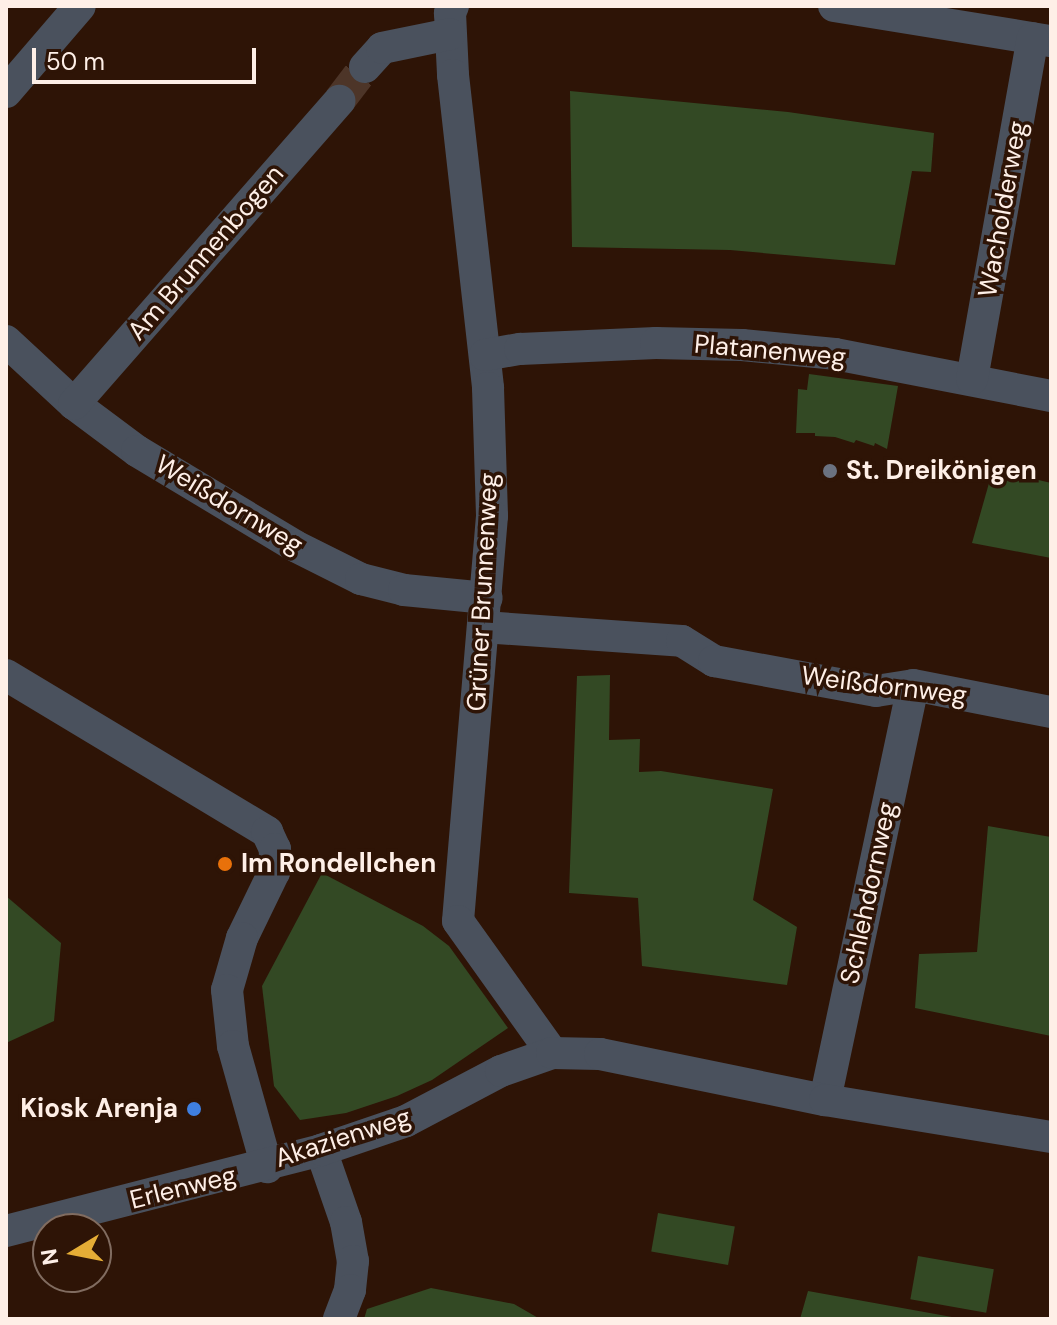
<!DOCTYPE html>
<meta charset="utf-8">
<style>
body{margin:0}
#map{position:relative;width:1057px;height:1325px;overflow:hidden;background:#2e1406;font-family:"DM Sans",sans-serif}
div>[style]{position:absolute}
.green>*{inset:0;background:#334924;transform-origin:0 0}
.street-tunnel>*{height:32px;margin-top:-16px;transform-origin:0;background:repeating-linear-gradient(90deg,#4d3528 0 32px,transparent 0 48px)}
.street>*{height:32px;margin:-16px;padding:0 16px;transform-origin:16px;border-radius:16px;background:#4a515d}
.dots>*{width:22px;height:22px;translate:-50% -50%;box-sizing:border-box;border:4px solid #2e1406;border-radius:50%}
span{translate:-50% -50%;white-space:nowrap;text-align:center;line-height:1.15;-webkit-text-stroke:7px #2e1406;paint-order:stroke}
.street-label{font-size:26px;color:#feefe7}
.poi-label{font-size:26px;color:#feefe7;font-weight:700}
.left{translate:0 -50%;text-align:left}
.right{translate:-100% -50%;text-align:right}
.frame{position:absolute;inset:0;border:8px solid #feefe7;pointer-events:none}
.north{position:absolute;left:32px;top:1213px;width:80px;height:80px;box-sizing:border-box;background:#2e1406;border:2px solid #816c60;border-radius:50%;rotate:260deg;font-size:22px;font-weight:700;line-height:32px;text-align:center;color:#feefe7}
.north::after{content:'';display:block;margin:auto;width:28px;height:36px;background:#e5ad36;clip-path:polygon(50% 0,100% 100%,50% 72%,0 100%)}
.scale{position:absolute;left:32px;top:48px;width:224px;height:36px;box-sizing:border-box;border:4px solid #feefe7;border-top:0;padding-left:10px;font-size:24px;line-height:28px;white-space:nowrap;color:#feefe7;-webkit-text-stroke:6px #2e1406;paint-order:stroke}
</style>
<div id="map">
<div class="green">
<i style="clip-path:polygon(570px 91px,788px 112px,934px 133px,931px 172px,912px 171px,895px 265px,730px 250px,572px 247px)"></i>
<i style="clip-path:polygon(809px 374px,898px 386px,887px 449px,875px 443px,874px 446px,856px 440px,854px 443px,835px 437px,815px 436px,815px 433px,796px 433px,798px 389px,807px 390px)"></i>
<i style="clip-path:polygon(993px 469px,1051px 483px,1051px 558px,972px 543px)"></i>
<i style="clip-path:polygon(610px 675px,609px 740px,640px 739px,639px 772px,661px 771px,773px 789px,753px 900px,797px 927px,787px 985px,642px 966px,638px 898px,569px 893px,577px 676px)"></i>
<i style="clip-path:polygon(988px 826px,1051px 837px,1051px 1036px,915px 1008px,919px 954px,977px 952px)"></i>
<i style="clip-path:polygon(322px 873px,423px 926px,449px 946px,508px 1028px,432px 1080px,397px 1096px,346px 1113px,300px 1120px,274px 1086px,262px 986px)"></i>
<i style="clip-path:polygon(6px 896px,61px 943px,54px 1021px,6px 1043px)"></i>
<i style="left:658px;top:1213px;width:78px;height:39px;rotate:10deg"></i>
<i style="left:918px;top:1256px;width:77px;height:44px;rotate:10deg"></i>
<i style="clip-path:polygon(431px 1288px,514px 1304px,540px 1319px,364px 1319px,367px 1309px)"></i>
<i style="clip-path:polygon(808px 1291px,963px 1319px,964px 1319px,800px 1319px)"></i>
</div>
<div class="street-tunnel">
<i style="left:339px;top:101px;width:43px;rotate:-52.6deg"></i>
</div>
<div class="street">
<i style="left:453px;top:6px;width:8px;rotate:113deg"></i>
<i style="left:450px;top:13px;width:62px;rotate:87.2deg"></i>
<i style="left:453px;top:75px;width:315px;rotate:83.6deg"></i>
<i style="left:488px;top:388px;width:128px;rotate:88.2deg"></i>
<i style="left:492px;top:516px;width:406px;rotate:94.8deg"></i>
<i style="left:458px;top:921px;width:162px;rotate:54.5deg"></i>
<i style="left:834px;top:6px;width:220px;rotate:9.2deg"></i>
<i style="left:365px;top:67px;width:25px;rotate:-48deg"></i>
<i style="left:382px;top:48px;width:69px;rotate:-11.6deg"></i>
<i style="left:6px;top:92px;width:113px;rotate:-49.3deg"></i>
<i style="left:6px;top:341px;width:93px;rotate:42.8deg"></i>
<i style="left:74px;top:404px;width:79px;rotate:36.7deg"></i>
<i style="left:137px;top:451px;width:184px;rotate:31deg"></i>
<i style="left:295px;top:546px;width:74px;rotate:26.6deg"></i>
<i style="left:361px;top:579px;width:44px;rotate:14.3deg"></i>
<i style="left:404px;top:590px;width:83px;rotate:5.5deg"></i>
<i style="left:485px;top:355px;width:36px;rotate:-10deg"></i>
<i style="left:520px;top:349px;width:136px;rotate:-2.5deg"></i>
<i style="left:656px;top:343px;width:86px;rotate:1.3deg"></i>
<i style="left:742px;top:345px;width:93px;rotate:5.5deg"></i>
<i style="left:835px;top:354px;width:220px;rotate:11deg"></i>
<i style="left:972px;top:379px;width:346px;rotate:-79.9deg"></i>
<i style="left:74px;top:404px;width:403px;rotate:-48.8deg"></i>
<i style="left:483px;top:627px;width:199px;rotate:4deg"></i>
<i style="left:682px;top:641px;width:38px;rotate:32deg"></i>
<i style="left:714px;top:661px;width:165px;rotate:10.5deg"></i>
<i style="left:876px;top:691px;width:37px;rotate:-9deg"></i>
<i style="left:913px;top:685px;width:141px;rotate:11.1deg"></i>
<i style="left:6px;top:675px;width:305px;rotate:31deg"></i>
<i style="left:267px;top:832px;width:19px;rotate:65deg"></i>
<i style="left:275px;top:849px;width:23px;rotate:92deg"></i>
<i style="left:274px;top:872px;width:73px;rotate:115.9deg"></i>
<i style="left:242px;top:938px;width:54px;rotate:106.1deg"></i>
<i style="left:227px;top:990px;width:56px;rotate:83.9deg"></i>
<i style="left:233px;top:1046px;width:126px;rotate:74.3deg"></i>
<i style="left:825px;top:1100px;width:424px;rotate:-78deg"></i>
<i style="left:321px;top:1150px;width:76px;rotate:70.9deg"></i>
<i style="left:346px;top:1222px;width:40px;rotate:80deg"></i>
<i style="left:353px;top:1261px;width:29px;rotate:96deg"></i>
<i style="left:350px;top:1290px;width:31px;rotate:111deg"></i>
<i style="left:6px;top:1231px;width:325px;rotate:-14.4deg"></i>
<i style="left:321px;top:1150px;width:90px;rotate:-18.8deg"></i>
<i style="left:406px;top:1121px;width:107px;rotate:-27.8deg"></i>
<i style="left:501px;top:1071px;width:54px;rotate:-19.4deg"></i>
<i style="left:552px;top:1053px;width:48px;rotate:1.2deg"></i>
<i style="left:600px;top:1054px;width:230px;rotate:11.6deg"></i>
<i style="left:825px;top:1100px;width:229px;rotate:9.3deg"></i>
</div>
<div class="dots">
<i style="left:830px;top:471px;background:#6b7280"></i>
<i style="left:225px;top:864px;background:#e8710a"></i>
<i style="left:194px;top:1109px;background:#3f7fe0"></i>
</div>
<div class="street-label">
<span style="left:1003px;top:209px;rotate:-80deg">Wacholderweg</span>
<span style="left:206px;top:253px;rotate:-49deg">Am Brunnenbogen</span>
<span style="left:770px;top:351px;rotate:5deg">Platanenweg</span>
<span style="left:229px;top:505px;rotate:31deg">Weißdornweg</span>
<span style="left:483px;top:592px;rotate:-87deg">Grüner Brunnenweg</span>
<span style="left:884px;top:686px;rotate:7deg">Weißdornweg</span>
<span style="left:869px;top:893px;rotate:-78deg">Schlehdornweg</span>
<span style="left:343px;top:1138px;rotate:-18deg">Akazienweg</span>
<span style="left:183px;top:1188px;rotate:-14deg">Erlenweg</span>
</div>
<div class="poi-label">
<span class="left" style="left:846px;top:471px">St. Dreikönigen</span>
<span class="left" style="left:241px;top:864px">Im Rondellchen</span>
<span class="right" style="left:178px;top:1109px">Kiosk Arenja</span>
</div>
<div class="frame"></div>
<div class="north">N</div>
<div class="scale">50 m</div>
</div>
